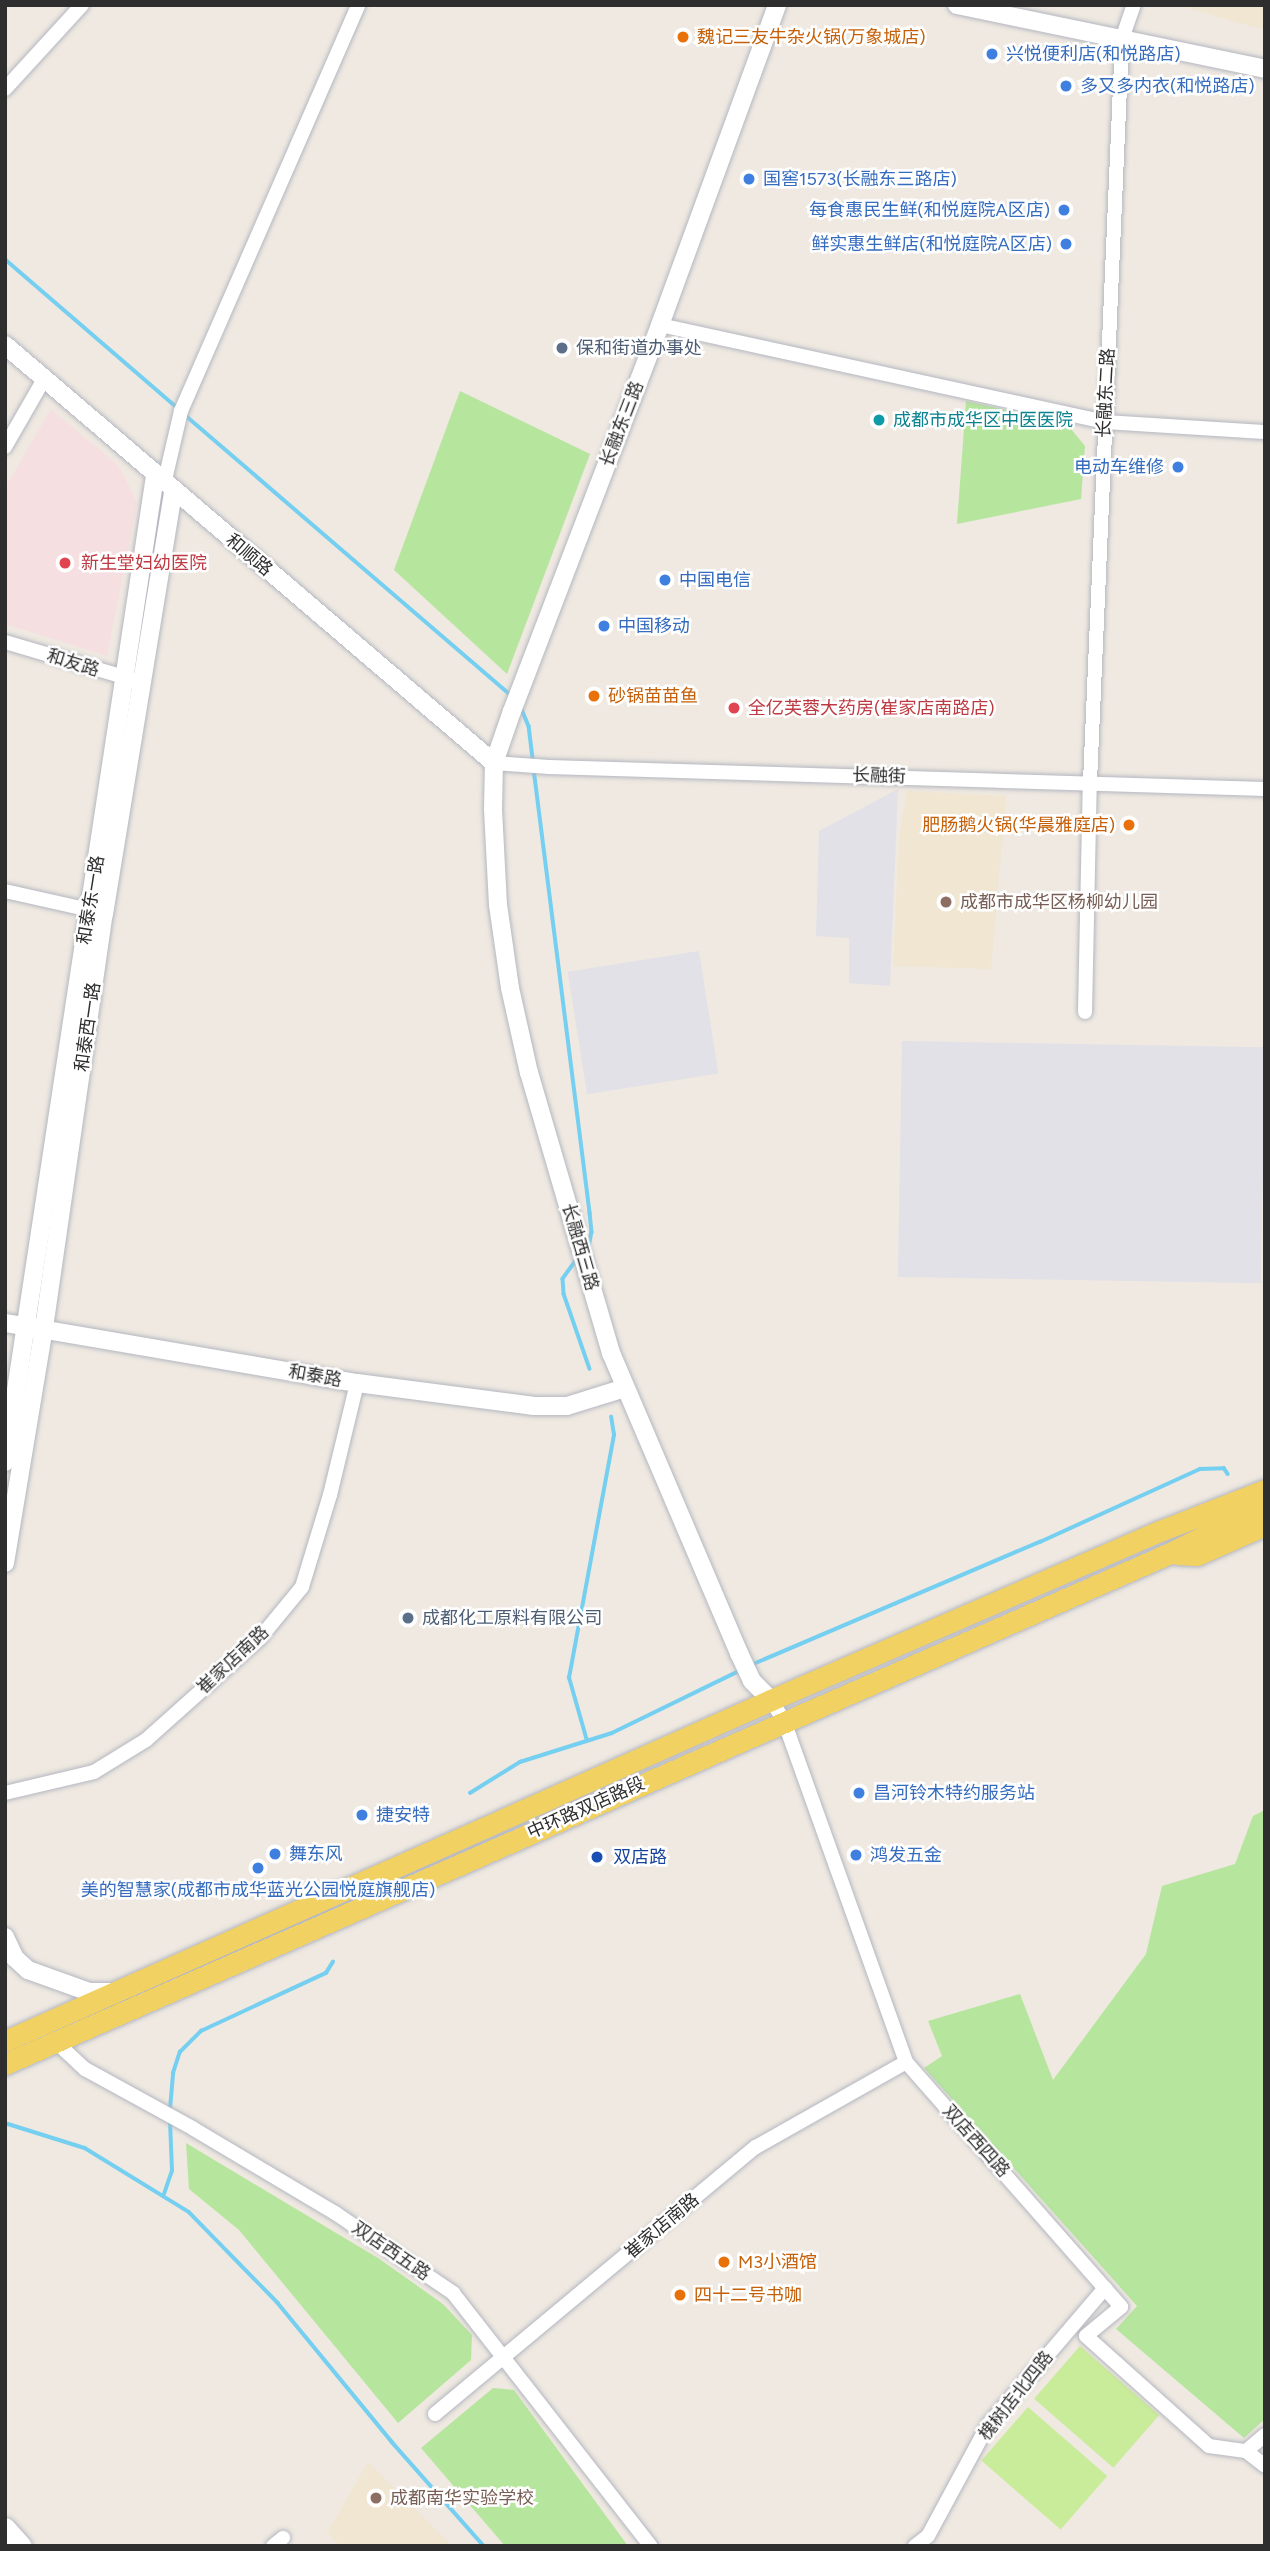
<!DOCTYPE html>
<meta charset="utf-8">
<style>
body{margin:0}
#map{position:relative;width:1270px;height:2551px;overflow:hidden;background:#efe9e1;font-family:Figtree,"Noto Sans SC",sans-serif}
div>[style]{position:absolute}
.industrial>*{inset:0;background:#e3e1e8;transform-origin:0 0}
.education>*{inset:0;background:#f0e6d1}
.medical>*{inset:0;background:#f5dfe0}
.green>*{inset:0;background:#b6e59e}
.pitch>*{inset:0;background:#c9ec9a;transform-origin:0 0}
.stream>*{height:3.5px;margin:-1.75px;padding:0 1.75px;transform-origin:1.75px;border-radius:1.75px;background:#75cff0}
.roads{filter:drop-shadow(0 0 2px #b4b7c1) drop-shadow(0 0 2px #b4b7c1)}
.minor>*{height:14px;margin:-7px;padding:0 7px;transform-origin:7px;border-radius:7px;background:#fff}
.tertiary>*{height:18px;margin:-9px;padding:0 9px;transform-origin:9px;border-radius:9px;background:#fff}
.secondary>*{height:19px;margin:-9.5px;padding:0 9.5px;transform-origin:9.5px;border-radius:9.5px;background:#fff}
.primary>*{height:21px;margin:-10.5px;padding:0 10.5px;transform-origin:10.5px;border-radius:10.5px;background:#f2d163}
.dots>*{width:19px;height:19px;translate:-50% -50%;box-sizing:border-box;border:4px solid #fff;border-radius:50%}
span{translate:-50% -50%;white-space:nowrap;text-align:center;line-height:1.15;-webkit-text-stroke:5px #fff;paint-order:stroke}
.food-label{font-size:18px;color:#c56008}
.left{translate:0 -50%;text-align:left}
.right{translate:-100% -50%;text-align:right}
.shop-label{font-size:18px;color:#366cbe}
.service-label{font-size:18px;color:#4e5e75}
.street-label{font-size:18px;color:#2e2e2e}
.culture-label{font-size:18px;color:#0d838f}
.health-label{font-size:18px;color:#be3a42}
.education-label{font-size:18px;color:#785e54}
.transit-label{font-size:18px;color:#164399}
.frame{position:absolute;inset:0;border:7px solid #2e2e2e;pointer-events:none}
</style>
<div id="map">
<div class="industrial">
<i style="clip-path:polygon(898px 789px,890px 986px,849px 983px,849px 938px,816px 936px,819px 831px)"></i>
<i style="left:699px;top:951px;width:124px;height:133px;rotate:81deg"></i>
<i style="left:902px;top:1041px;width:363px;height:236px;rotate:1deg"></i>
</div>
<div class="education">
<i style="clip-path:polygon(1178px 5px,1265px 5px,1265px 29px,1246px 25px)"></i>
<i style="clip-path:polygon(907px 791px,1006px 796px,991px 969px,893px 966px,899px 839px)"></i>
<i style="clip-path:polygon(368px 2462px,452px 2546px,340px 2546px,327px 2533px)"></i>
</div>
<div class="medical">
<i style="clip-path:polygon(51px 409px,119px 466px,137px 503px,107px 656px,5px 624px,5px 488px)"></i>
</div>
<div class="green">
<i style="clip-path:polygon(460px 391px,590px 454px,507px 674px,394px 570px)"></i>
<i style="clip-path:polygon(966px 401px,1066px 423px,1085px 446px,1081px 499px,957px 524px)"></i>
<i style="clip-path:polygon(1265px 1810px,1265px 2419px,1244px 2438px,1116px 2329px,1137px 2306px,924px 2068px,942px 2056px,928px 2021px,1020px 1994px,1053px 2080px,1146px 1954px,1162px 1886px,1235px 1864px,1253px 1816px)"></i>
<i style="clip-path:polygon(186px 2143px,378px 2258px,443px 2304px,472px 2335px,471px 2360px,398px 2423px,239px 2230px,189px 2189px)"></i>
<i style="clip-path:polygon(493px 2388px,514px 2390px,628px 2546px,505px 2546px,421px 2448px)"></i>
</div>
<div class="pitch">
<i style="left:1080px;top:2346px;width:105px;height:70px;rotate:41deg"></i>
<i style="left:1028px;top:2407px;width:105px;height:71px;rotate:41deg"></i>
</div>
<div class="stream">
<i style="left:5px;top:259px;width:230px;rotate:40.8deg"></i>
<i style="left:184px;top:414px;width:434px;rotate:40.7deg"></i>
<i style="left:520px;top:705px;width:23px;rotate:67deg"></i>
<i style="left:529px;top:726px;width:35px;rotate:83deg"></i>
<i style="left:534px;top:769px;width:448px;rotate:82.8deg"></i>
<i style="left:590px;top:1213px;width:19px;rotate:84deg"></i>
<i style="left:592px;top:1232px;width:16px;rotate:101deg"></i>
<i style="left:576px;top:1261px;width:22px;rotate:126deg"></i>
<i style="left:563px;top:1279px;width:15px;rotate:86deg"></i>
<i style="left:564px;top:1294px;width:79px;rotate:70.9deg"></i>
<i style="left:751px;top:1665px;width:314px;rotate:-23.1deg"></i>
<i style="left:1040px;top:1542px;width:176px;rotate:-24.5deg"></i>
<i style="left:1200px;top:1469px;width:24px;rotate:-2deg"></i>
<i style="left:1224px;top:1468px;width:7px;rotate:56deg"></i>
<i style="left:587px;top:1741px;width:66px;rotate:-105.9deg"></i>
<i style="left:569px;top:1678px;width:247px;rotate:-79.5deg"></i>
<i style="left:614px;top:1435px;width:18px;rotate:-99deg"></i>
<i style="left:470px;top:1793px;width:59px;rotate:-31.8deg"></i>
<i style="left:520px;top:1762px;width:96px;rotate:-17.5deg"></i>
<i style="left:612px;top:1733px;width:144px;rotate:-26deg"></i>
<i style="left:170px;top:2109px;width:36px;rotate:-85deg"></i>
<i style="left:173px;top:2073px;width:22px;rotate:-72deg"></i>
<i style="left:180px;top:2052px;width:30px;rotate:-45deg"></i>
<i style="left:201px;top:2031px;width:138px;rotate:-24.9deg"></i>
<i style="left:326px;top:1973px;width:13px;rotate:-58deg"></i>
<i style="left:5px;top:2123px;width:84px;rotate:17.4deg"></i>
<i style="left:85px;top:2148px;width:122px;rotate:31.6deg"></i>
<i style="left:189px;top:2212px;width:127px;rotate:45.6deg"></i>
<i style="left:278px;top:2303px;width:180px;rotate:50.6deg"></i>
<i style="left:392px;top:2442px;width:139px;rotate:48.5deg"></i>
<i style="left:164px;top:2194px;width:24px;rotate:-71deg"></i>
<i style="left:172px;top:2171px;width:50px;rotate:-92.3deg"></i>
</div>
<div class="roads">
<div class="minor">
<i style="left:5px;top:89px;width:114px;rotate:-47.5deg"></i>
<i style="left:660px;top:325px;width:454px;rotate:12.3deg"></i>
<i style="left:1104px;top:422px;width:161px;rotate:3.6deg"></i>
<i style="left:5px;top:447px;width:76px;rotate:-60.1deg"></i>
<i style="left:164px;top:484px;width:75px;rotate:-76.9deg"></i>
<i style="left:181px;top:411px;width:443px;rotate:-66.4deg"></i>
<i style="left:5px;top:642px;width:134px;rotate:16.4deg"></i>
<i style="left:494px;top:763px;width:55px;rotate:4.2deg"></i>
<i style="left:549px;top:767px;width:716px;rotate:1.76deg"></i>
<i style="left:5px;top:891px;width:96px;rotate:12.6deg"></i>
<i style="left:1085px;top:1012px;width:230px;rotate:-88.8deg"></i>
<i style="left:1090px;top:782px;width:744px;rotate:-87.53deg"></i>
<i style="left:1122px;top:39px;width:36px;rotate:-71deg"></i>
<i style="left:771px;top:1700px;width:25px;rotate:58deg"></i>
<i style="left:784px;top:1721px;width:362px;rotate:70.3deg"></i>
<i style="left:906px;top:2062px;width:326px;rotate:48.7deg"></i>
<i style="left:1121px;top:2307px;width:45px;rotate:140.4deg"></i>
<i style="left:1086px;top:2336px;width:165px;rotate:41.8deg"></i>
<i style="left:1209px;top:2446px;width:37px;rotate:8deg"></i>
<i style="left:1246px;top:2451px;width:24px;rotate:38deg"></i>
<i style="left:5px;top:1793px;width:91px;rotate:-13.3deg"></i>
<i style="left:94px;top:1772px;width:61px;rotate:-31.6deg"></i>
<i style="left:146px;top:1740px;width:153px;rotate:-41.8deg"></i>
<i style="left:260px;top:1638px;width:66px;rotate:-50.5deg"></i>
<i style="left:302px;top:1587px;width:96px;rotate:-73.1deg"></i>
<i style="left:330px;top:1495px;width:115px;rotate:-76.4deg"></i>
<i style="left:56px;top:2042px;width:40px;rotate:43deg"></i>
<i style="left:85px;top:2069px;width:124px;rotate:28.8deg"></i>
<i style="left:194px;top:2129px;width:164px;rotate:30.8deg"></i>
<i style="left:335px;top:2213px;width:143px;rotate:34.1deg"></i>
<i style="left:453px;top:2293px;width:321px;rotate:52deg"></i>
<i style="left:435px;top:2414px;width:418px;rotate:-39.8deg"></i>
<i style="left:756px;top:2147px;width:172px;rotate:-29.5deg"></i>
<i style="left:1246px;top:2451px;width:25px;rotate:-40deg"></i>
<i style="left:273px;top:2546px;width:13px;rotate:-39deg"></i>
<i style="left:915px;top:2546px;width:16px;rotate:-38deg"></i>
<i style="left:928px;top:2536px;width:126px;rotate:-61.6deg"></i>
<i style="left:988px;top:2425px;width:180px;rotate:-49.5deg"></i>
</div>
<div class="tertiary">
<i style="left:957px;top:5px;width:315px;rotate:11.7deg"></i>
<i style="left:5px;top:345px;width:643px;rotate:40.52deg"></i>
<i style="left:5px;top:1323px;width:357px;rotate:9.7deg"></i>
<i style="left:357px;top:1383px;width:177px;rotate:7.4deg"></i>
<i style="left:533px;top:1406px;width:34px"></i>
<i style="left:567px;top:1406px;width:61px;rotate:-17.2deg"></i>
<i style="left:5px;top:1462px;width:997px;rotate:-81.35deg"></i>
<i style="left:5px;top:1563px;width:238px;rotate:-80.6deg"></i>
<i style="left:44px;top:1328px;width:418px;rotate:-81.8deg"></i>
<i style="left:104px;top:914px;width:429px;rotate:-80.7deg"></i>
<i style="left:771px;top:1700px;width:27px;rotate:-135deg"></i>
<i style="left:752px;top:1681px;width:31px;rotate:-115deg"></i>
<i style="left:739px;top:1653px;width:326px;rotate:-113.1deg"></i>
<i style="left:611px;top:1353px;width:292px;rotate:-106.3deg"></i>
<i style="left:529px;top:1073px;width:87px;rotate:-102.6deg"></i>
<i style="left:510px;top:988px;width:84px;rotate:-98.2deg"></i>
<i style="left:498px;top:905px;width:96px;rotate:-93deg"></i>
<i style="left:493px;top:809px;width:46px;rotate:-88.8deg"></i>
<i style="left:494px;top:763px;width:55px;rotate:-70.9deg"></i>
<i style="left:512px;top:711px;width:413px;rotate:-69deg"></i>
<i style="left:660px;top:325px;width:341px;rotate:-69.9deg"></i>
<i style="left:5px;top:1937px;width:23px;rotate:65deg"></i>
<i style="left:15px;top:1958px;width:18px;rotate:43deg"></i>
<i style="left:28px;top:1970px;width:65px;rotate:19.8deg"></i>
<i style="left:89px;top:1992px;width:24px"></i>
</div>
<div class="secondary">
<i style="left:5px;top:2527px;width:25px;rotate:48deg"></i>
</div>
<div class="primary">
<i style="left:1177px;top:1554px;width:20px;rotate:3deg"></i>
<i style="left:1197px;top:1555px;width:74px;rotate:-23.8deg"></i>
<i style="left:5px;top:2041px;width:838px;rotate:-24deg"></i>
<i style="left:771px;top:1700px;width:424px;rotate:-23.5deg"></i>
<i style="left:1160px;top:1531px;width:113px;rotate:-21.3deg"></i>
<i style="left:5px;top:2064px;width:1270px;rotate:-23.68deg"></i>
<i style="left:1168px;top:1554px;width:108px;rotate:-26.3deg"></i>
</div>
</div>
<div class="dots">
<i style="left:683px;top:37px;background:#e8710a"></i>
<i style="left:992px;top:54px;background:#3f7fe0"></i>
<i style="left:1066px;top:86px;background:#3f7fe0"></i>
<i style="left:749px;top:179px;background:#3f7fe0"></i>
<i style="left:1064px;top:210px;background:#3f7fe0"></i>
<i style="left:1066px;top:244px;background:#3f7fe0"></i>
<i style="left:562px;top:348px;background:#5c6f8a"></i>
<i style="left:879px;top:420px;background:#0f9aa8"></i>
<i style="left:1178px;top:467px;background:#3f7fe0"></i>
<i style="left:65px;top:563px;background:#e0444e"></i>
<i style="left:665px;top:580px;background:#3f7fe0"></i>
<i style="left:604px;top:626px;background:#3f7fe0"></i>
<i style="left:594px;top:696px;background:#e8710a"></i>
<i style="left:734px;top:708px;background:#e0444e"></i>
<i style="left:1129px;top:825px;background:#e8710a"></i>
<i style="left:946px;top:902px;background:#8d6e63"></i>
<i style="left:408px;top:1618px;background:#5c6f8a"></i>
<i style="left:859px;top:1793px;background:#3f7fe0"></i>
<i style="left:362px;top:1815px;background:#3f7fe0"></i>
<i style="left:275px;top:1854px;background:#3f7fe0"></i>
<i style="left:856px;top:1855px;background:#3f7fe0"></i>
<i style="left:597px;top:1857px;background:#1a4fb4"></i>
<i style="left:258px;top:1868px;background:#3f7fe0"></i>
<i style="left:724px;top:2262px;background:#e8710a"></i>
<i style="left:680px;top:2295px;background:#e8710a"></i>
<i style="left:376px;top:2498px;background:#8d6e63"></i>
</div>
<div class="food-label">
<span class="left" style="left:697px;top:37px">魏记三友牛杂火锅(万象城店)</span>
<span class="left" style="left:608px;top:696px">砂锅苗苗鱼</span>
<span class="right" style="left:1115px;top:825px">肥肠鹅火锅(华晨雅庭店)</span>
<span class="left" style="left:738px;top:2262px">M3小酒馆</span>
<span class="left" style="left:694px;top:2295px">四十二号书咖</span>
</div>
<div class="shop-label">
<span class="left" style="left:1006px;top:54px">兴悦便利店(和悦路店)</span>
<span class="left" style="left:1080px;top:86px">多又多内衣(和悦路店)</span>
<span class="left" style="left:763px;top:179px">国窖1573(长融东三路店)</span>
<span class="right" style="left:1050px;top:210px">每食惠民生鲜(和悦庭院A区店)</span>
<span class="right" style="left:1052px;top:244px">鲜实惠生鲜店(和悦庭院A区店)</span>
<span class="right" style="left:1164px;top:467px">电动车维修</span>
<span class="left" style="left:679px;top:580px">中国电信</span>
<span class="left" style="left:618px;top:626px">中国移动</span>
<span class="left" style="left:873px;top:1793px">昌河铃木特约服务站</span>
<span class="left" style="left:376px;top:1815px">捷安特</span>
<span class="left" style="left:289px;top:1854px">舞东风</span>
<span class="left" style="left:870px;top:1855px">鸿发五金</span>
<span style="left:258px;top:1890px">美的智慧家(成都市成华蓝光公园悦庭旗舰店)</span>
</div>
<div class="service-label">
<span class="left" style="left:576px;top:348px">保和街道办事处</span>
<span class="left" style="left:422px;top:1618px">成都化工原料有限公司</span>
</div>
<div class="street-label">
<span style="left:1106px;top:393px;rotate:-87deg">长融东二路</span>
<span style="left:622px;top:424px;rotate:-69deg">长融东三路</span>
<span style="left:249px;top:555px;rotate:40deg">和顺路</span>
<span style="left:73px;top:663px;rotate:17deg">和友路</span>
<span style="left:879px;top:776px;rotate:2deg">长融街</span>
<span style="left:91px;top:900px;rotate:-81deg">和泰东一路</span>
<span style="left:88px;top:1027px;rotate:-82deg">和泰西一路</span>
<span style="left:580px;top:1247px;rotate:74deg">长融西三路</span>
<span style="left:315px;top:1376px;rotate:10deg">和泰路</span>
<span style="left:233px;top:1660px;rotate:-43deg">崔家店南路</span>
<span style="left:586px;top:1808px;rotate:-24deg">中环路双店路段</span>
<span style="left:976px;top:2141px;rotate:48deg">双店西四路</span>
<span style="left:662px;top:2226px;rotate:-40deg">崔家店南路</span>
<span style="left:391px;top:2251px;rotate:34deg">双店西五路</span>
<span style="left:1016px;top:2396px;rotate:-52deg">槐树店北四路</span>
</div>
<div class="culture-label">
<span class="left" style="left:893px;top:420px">成都市成华区中医医院</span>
</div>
<div class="health-label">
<span class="left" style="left:81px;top:563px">新生堂妇幼医院</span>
<span class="left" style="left:748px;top:708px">全亿芙蓉大药房(崔家店南路店)</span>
</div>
<div class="education-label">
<span class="left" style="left:960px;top:902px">成都市成华区杨柳幼儿园</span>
<span class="left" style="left:390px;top:2498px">成都南华实验学校</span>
</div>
<div class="transit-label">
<span class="left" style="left:613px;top:1857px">双店路</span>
</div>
<div class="frame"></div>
</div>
